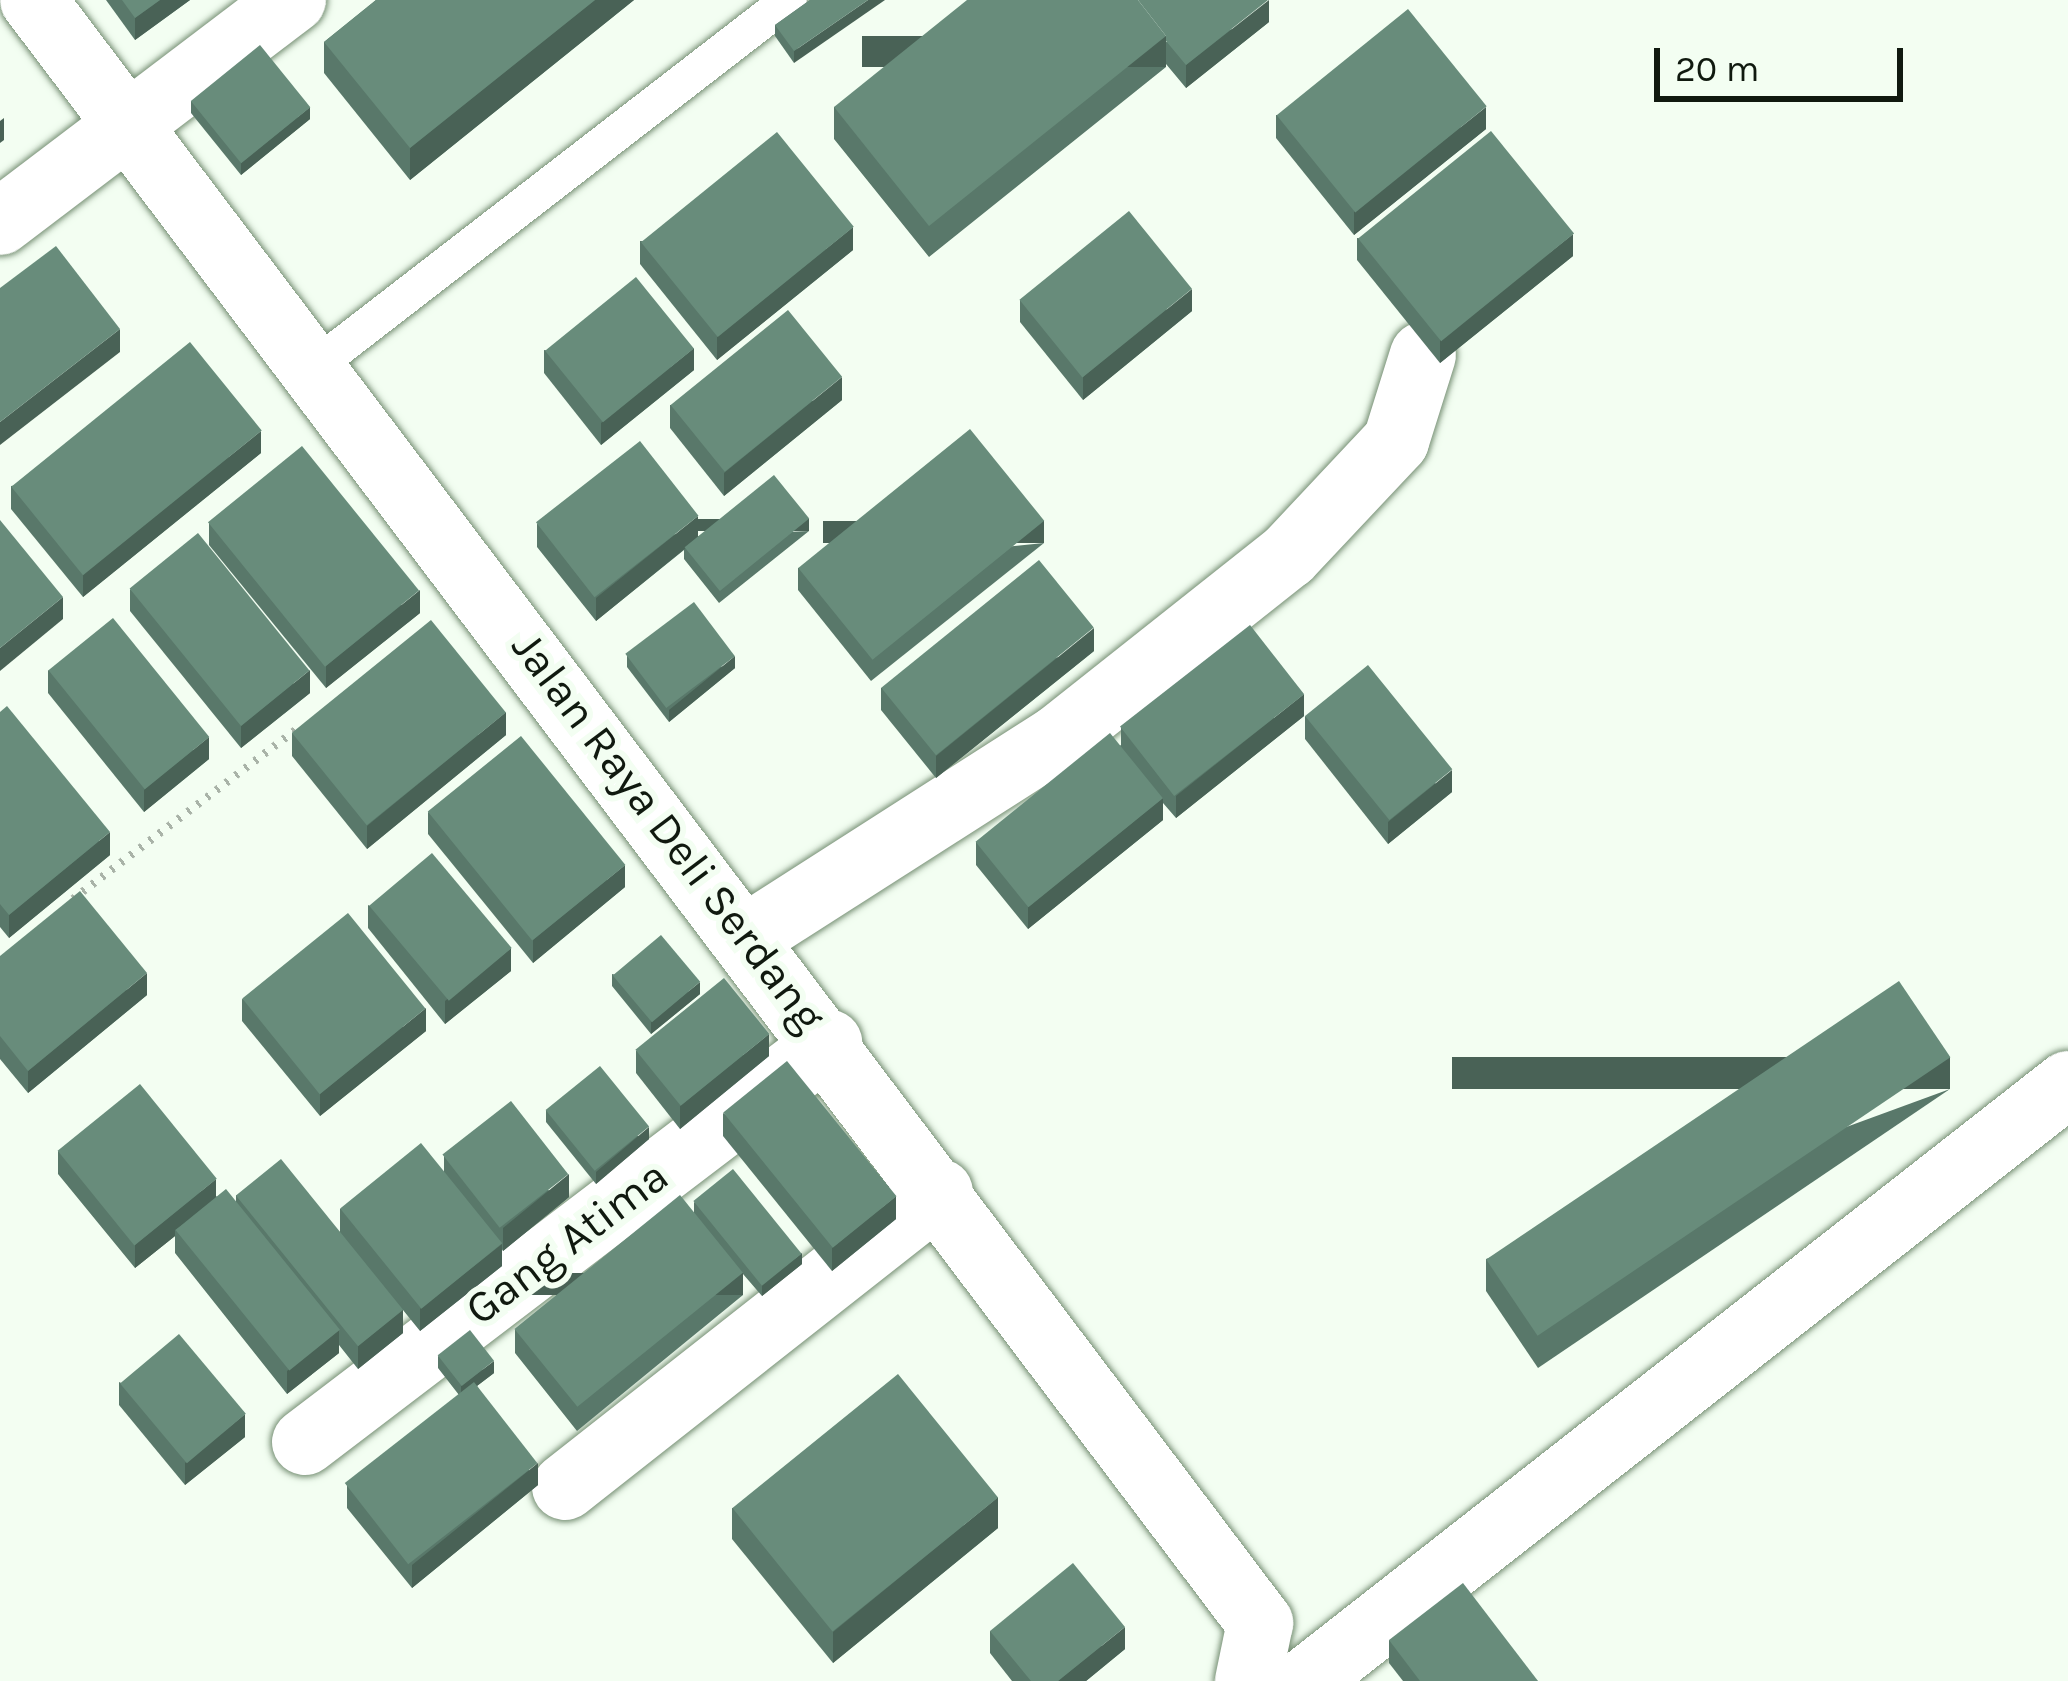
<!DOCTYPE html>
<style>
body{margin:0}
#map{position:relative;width:2068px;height:1681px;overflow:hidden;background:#f3fef2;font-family:Karla,sans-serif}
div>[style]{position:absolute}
.path>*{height:8px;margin-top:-4px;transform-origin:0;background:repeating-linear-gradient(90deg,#a9b3a8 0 3px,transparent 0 12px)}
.roads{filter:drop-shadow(0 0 3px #768f74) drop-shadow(0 0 3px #768f74)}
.lane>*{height:36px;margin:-18px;padding:0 18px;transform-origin:18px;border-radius:18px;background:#fff}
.street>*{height:66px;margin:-33px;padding:0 33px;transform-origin:33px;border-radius:33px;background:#fff}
.primary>*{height:66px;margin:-33px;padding:0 33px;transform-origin:33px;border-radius:33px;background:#fff}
.wall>*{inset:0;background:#59786a}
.shaded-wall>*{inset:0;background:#496256;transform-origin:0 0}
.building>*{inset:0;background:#688c7b;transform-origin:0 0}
span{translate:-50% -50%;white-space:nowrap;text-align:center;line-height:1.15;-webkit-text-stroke:12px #f3fef2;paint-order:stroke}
.street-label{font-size:45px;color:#10190f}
.scale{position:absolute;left:1654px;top:48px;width:249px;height:54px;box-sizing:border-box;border:6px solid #10190f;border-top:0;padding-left:15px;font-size:36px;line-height:42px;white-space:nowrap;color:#10190f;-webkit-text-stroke:9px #f3fef2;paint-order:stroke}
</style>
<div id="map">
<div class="path">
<i style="left:73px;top:899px;width:285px;rotate:-37.2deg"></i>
</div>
<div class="roads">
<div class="lane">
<i style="left:314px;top:367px;width:600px;rotate:-37.69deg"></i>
</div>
<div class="street">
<i style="left:0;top:222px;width:368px;rotate:-37.2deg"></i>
<i style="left:747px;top:937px;width:369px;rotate:-32.6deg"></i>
<i style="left:1058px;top:738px;width:293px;rotate:-38.4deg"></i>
<i style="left:1288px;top:556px;width:158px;rotate:-46.8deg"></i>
<i style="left:1396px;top:441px;width:90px;rotate:-72.6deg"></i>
<i style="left:305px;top:1442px;width:659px;rotate:-37.29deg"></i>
<i style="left:565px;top:1487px;width:477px;rotate:-38.2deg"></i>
<i style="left:1308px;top:1679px;width:965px;rotate:-38.06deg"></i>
</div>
<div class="primary">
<i style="left:33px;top:0;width:2035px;rotate:52.91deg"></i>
<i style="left:1260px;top:1623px;width:59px;rotate:101.7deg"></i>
</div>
</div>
<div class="wall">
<i style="clip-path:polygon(106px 0,190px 0,135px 40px)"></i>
<i style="clip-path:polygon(376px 0,634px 0,410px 180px,324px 73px,324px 42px)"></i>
<i style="clip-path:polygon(810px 0,794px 63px,775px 36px,775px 25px)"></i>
<i style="clip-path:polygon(1269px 22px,1186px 88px,1166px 64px,1166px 67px,929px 257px,834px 139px,834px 107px)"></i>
<i style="clip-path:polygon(191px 101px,310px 119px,241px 175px,191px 113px)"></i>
<i style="clip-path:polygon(1276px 115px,1486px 129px,1354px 235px,1276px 138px)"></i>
<i style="clip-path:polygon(1357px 238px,1573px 256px,1440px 363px,1357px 260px)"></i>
<i style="clip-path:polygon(640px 241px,853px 250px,717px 360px,640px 264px)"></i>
<i style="clip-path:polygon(1020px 300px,1192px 311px,1083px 400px,1020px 322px)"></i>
<i style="clip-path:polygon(544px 350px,694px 370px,601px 445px,544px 373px)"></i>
<i style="clip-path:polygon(842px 400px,724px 496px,670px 428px,670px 405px)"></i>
<i style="clip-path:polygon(261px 453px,83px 597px,11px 509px,11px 486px)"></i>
<i style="clip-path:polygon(209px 523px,420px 613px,326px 688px,209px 545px)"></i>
<i style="clip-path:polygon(537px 524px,698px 536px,809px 531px,719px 603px,684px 559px,684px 550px,596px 621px,537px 547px)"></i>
<i style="clip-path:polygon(1044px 543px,871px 681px,798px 590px,798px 568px)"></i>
<i style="clip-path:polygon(130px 589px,310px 693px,241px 748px,130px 611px)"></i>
<i style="clip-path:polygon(1094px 651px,936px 778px,881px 710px,881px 688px)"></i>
<i style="clip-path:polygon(627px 656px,735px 668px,669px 722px,627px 667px)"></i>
<i style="clip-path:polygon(48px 670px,209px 759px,144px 812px,48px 693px)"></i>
<i style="clip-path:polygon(0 712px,110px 855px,9px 938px,0 927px)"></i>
<i style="clip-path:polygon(1304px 716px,1176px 818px,1163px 803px,1163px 820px,1028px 929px,976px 865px,976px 842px,1121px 745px,1121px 728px)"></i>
<i style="clip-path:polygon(1305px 716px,1452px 792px,1388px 844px,1305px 739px)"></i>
<i style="clip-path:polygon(292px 733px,506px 735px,367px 849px,292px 756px)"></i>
<i style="clip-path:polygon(428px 812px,625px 887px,533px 963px,428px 834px)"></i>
<i style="clip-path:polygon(368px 905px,511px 971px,445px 1024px,368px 928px)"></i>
<i style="clip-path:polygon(0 956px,147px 995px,28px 1093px,0 1059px)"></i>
<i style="clip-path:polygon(612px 974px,700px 994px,651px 1034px,612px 986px)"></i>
<i style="clip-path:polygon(242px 999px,426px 1031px,320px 1116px,242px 1021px)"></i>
<i style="clip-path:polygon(636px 1051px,769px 1056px,680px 1129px,636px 1073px)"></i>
<i style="clip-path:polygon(1950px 1089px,1538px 1368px,1486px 1291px,1486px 1259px)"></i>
<i style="clip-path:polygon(546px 1110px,649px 1139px,596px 1184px,546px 1122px)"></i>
<i style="clip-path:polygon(723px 1113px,896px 1219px,832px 1271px,723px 1136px)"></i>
<i style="clip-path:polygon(58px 1151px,236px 1202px,236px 1195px,340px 1232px,340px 1209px,444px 1172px,444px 1156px,569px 1197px,503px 1251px,502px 1249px,502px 1266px,420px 1331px,403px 1310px,403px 1333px,358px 1369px,339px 1345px,339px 1353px,287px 1394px,175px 1253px,175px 1236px,135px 1268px,58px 1174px)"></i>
<i style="clip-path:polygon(694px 1202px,802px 1264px,762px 1296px,743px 1274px,743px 1295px,577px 1431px,515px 1353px,515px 1330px,694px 1213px)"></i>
<i style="clip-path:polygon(438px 1356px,494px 1373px,477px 1386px,538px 1485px,412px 1588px,347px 1508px,347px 1485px,459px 1395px,438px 1368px)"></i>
<i style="clip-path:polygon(119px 1382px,245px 1437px,185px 1485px,119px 1405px)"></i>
<i style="clip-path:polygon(732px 1508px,998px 1528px,833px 1663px,732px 1539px)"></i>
<i style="clip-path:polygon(990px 1631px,1125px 1649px,1086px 1681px,1012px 1681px,990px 1653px)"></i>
<i style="clip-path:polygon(1389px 1640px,1538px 1681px,1403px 1681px,1389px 1663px)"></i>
</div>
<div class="shaded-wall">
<i style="clip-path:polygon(160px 0,190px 0,135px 40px,135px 18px)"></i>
<i style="clip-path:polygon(595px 0,634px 0,410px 180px,410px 148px)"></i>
<i style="clip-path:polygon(868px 0,885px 0,794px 63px,794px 51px)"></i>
<i style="clip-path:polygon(1269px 0,1269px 22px,1186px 88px,1186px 65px)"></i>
<i style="left:1166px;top:36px;width:31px;height:304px;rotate:90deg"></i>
<i style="clip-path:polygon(310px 107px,310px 119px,241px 175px,241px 163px)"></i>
<i style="clip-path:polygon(1486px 107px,1486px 129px,1354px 235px,1354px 212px)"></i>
<i style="clip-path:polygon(4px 118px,4px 140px,0 143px,0 121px)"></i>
<i style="clip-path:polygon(853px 227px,853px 250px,717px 360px,717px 337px)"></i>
<i style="clip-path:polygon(1573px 234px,1573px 256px,1440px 363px,1440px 340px)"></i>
<i style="clip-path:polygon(1192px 289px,1192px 311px,1083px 400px,1083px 377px)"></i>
<i style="clip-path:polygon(120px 329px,120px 352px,0 445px,0 422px)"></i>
<i style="clip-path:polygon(694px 348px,694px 370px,601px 445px,601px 423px)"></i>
<i style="clip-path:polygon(842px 377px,842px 400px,724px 496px,724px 473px)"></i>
<i style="clip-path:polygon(261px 431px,261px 453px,83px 597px,83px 574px)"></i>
<i style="clip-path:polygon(698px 516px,698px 538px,596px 621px,596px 598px)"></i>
<i style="left:809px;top:519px;width:12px;height:115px;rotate:90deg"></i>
<i style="left:1044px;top:521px;width:22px;height:221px;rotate:90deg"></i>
<i style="clip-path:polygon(420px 590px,420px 613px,326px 688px,326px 666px)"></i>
<i style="clip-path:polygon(63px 597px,63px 619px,0 671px,0 648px)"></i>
<i style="clip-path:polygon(1094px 628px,1094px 651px,936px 778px,936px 756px)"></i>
<i style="clip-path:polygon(735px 656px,735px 668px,669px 722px,669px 710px)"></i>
<i style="clip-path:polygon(310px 670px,310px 693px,241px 748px,241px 726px)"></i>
<i style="clip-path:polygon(1304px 694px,1304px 716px,1176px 818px,1176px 796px)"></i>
<i style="clip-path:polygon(506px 712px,506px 735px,367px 849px,367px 826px)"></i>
<i style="clip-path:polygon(209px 737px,209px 759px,144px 812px,144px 790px)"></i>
<i style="clip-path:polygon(1452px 770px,1452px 792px,1388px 844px,1388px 822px)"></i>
<i style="clip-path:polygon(1163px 798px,1163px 820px,1028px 929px,1028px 907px)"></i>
<i style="clip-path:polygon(110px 832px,110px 855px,9px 938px,9px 915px)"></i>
<i style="clip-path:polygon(625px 865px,625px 887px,533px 963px,533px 940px)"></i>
<i style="clip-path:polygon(511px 948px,511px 971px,445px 1024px,445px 1001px)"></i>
<i style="clip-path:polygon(147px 973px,147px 995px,28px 1093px,28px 1071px)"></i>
<i style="clip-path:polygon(700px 982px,700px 994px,651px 1034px,651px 1022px)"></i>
<i style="clip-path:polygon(426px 1008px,426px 1031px,320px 1116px,320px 1094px)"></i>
<i style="clip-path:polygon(769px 1034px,769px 1056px,680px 1129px,680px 1106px)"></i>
<i style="left:1950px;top:1057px;width:32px;height:498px;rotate:90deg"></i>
<i style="clip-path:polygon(649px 1127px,649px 1139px,596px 1184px,596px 1172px)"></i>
<i style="clip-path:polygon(569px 1174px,569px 1197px,503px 1251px,503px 1228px)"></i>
<i style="clip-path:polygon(216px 1179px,216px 1202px,175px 1230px,175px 1236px,135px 1268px,135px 1245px)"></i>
<i style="clip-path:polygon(896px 1196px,896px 1219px,832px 1271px,832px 1248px)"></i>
<i style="clip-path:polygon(502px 1244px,502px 1266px,420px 1331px,420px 1309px)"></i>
<i style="clip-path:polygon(802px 1253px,802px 1264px,762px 1296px,762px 1284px)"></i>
<i style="left:743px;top:1273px;width:22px;height:215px;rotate:90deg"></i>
<i style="clip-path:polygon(403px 1310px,403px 1333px,358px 1369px,358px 1346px)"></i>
<i style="clip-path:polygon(339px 1330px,339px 1353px,287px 1394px,287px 1371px)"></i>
<i style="clip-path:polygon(494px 1361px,494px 1373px,461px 1398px,461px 1386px)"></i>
<i style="clip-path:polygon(245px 1414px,245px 1437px,185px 1485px,185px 1463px)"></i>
<i style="clip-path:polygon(538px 1463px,538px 1485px,412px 1588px,412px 1565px)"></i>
<i style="clip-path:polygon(998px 1497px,998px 1528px,833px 1663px,833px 1632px)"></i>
<i style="clip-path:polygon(1125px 1627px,1125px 1649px,1086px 1681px,1058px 1681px)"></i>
</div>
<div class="building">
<i style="clip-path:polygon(122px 0,160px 0,135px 18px)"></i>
<i style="clip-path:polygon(376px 0,595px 0,410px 148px,324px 42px)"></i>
<i style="clip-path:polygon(810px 0,868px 0,794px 51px,775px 25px)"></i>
<i style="clip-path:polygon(967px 0,1138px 0,1166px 36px,929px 226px,834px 107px)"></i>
<i style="clip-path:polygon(1138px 0,1268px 0,1186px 65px,1166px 41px,1166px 36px)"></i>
<i style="left:1408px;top:9px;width:125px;height:169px;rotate:51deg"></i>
<i style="left:260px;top:45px;width:80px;height:89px;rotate:51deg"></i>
<i style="left:1491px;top:131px;width:132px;height:171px;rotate:51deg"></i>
<i style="left:777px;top:132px;width:122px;height:175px;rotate:51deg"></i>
<i style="left:1129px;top:211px;width:100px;height:141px;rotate:51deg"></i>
<i style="clip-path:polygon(56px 246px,120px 329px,0 422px,0 288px)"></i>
<i style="left:636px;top:277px;width:92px;height:117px;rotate:51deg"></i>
<i style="left:788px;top:310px;width:86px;height:151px;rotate:51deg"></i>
<i style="left:190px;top:342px;width:114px;height:230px;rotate:51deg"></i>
<i style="left:970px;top:429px;width:118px;height:221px;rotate:51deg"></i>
<i style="left:640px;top:441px;width:95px;height:132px;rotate:52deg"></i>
<i style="left:302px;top:446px;width:186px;height:121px;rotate:51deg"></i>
<i style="left:774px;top:475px;width:56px;height:115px;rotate:51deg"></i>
<i style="clip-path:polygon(0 520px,63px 597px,0 648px)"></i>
<i style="left:198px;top:533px;width:177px;height:88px;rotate:51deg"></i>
<i style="left:1039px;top:560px;width:87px;height:203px;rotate:51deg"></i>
<i style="left:694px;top:602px;width:68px;height:86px;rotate:53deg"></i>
<i style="left:113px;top:618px;width:153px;height:83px;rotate:51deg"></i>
<i style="left:431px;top:620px;width:119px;height:179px;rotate:51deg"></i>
<i style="left:1250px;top:625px;width:88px;height:165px;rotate:52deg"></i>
<i style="left:1368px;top:665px;width:134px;height:81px;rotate:51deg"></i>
<i style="clip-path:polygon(7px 706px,110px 832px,9px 915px,0 904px,0 712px)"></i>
<i style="left:1110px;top:733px;width:84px;height:173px;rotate:51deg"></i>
<i style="left:521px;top:736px;width:166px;height:120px;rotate:51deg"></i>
<i style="left:432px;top:853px;width:124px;height:82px;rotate:50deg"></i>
<i style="clip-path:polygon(80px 891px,147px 973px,28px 1071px,0 1036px,0 956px)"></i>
<i style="left:348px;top:913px;width:123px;height:136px;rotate:51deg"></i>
<i style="left:661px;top:935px;width:61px;height:63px;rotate:50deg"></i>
<i style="left:724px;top:978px;width:72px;height:114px;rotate:51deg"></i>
<i style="left:1899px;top:981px;width:92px;height:498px;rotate:56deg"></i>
<i style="left:787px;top:1061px;width:174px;height:82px;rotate:51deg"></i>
<i style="left:600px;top:1066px;width:78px;height:70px;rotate:51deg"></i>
<i style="left:140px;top:1084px;width:122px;height:106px;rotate:51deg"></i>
<i style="left:511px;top:1101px;width:93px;height:87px;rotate:52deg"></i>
<i style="left:421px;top:1143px;width:129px;height:104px;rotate:51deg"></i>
<i style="left:281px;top:1159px;width:194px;height:58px;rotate:51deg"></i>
<i style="left:733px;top:1169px;width:109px;height:51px;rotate:51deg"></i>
<i style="left:226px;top:1189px;width:181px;height:65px;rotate:51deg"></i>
<i style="left:680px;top:1195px;width:100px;height:213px;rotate:51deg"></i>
<i style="left:470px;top:1330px;width:39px;height:41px;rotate:52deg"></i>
<i style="left:179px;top:1334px;width:104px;height:77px;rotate:50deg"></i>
<i style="left:898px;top:1374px;width:159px;height:213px;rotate:51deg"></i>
<i style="left:474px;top:1382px;width:103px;height:164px;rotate:52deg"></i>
<i style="clip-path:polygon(1073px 1563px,1125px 1627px,1058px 1681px,1031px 1681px,990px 1631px)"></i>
<i style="clip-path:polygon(1463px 1583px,1538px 1681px,1420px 1681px,1389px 1640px)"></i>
</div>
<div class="street-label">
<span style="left:668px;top:832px;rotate:53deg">Jalan Raya Deli Serdang</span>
<span style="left:567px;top:1243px;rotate:-37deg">Gang Atima</span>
</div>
<div class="scale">20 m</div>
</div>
